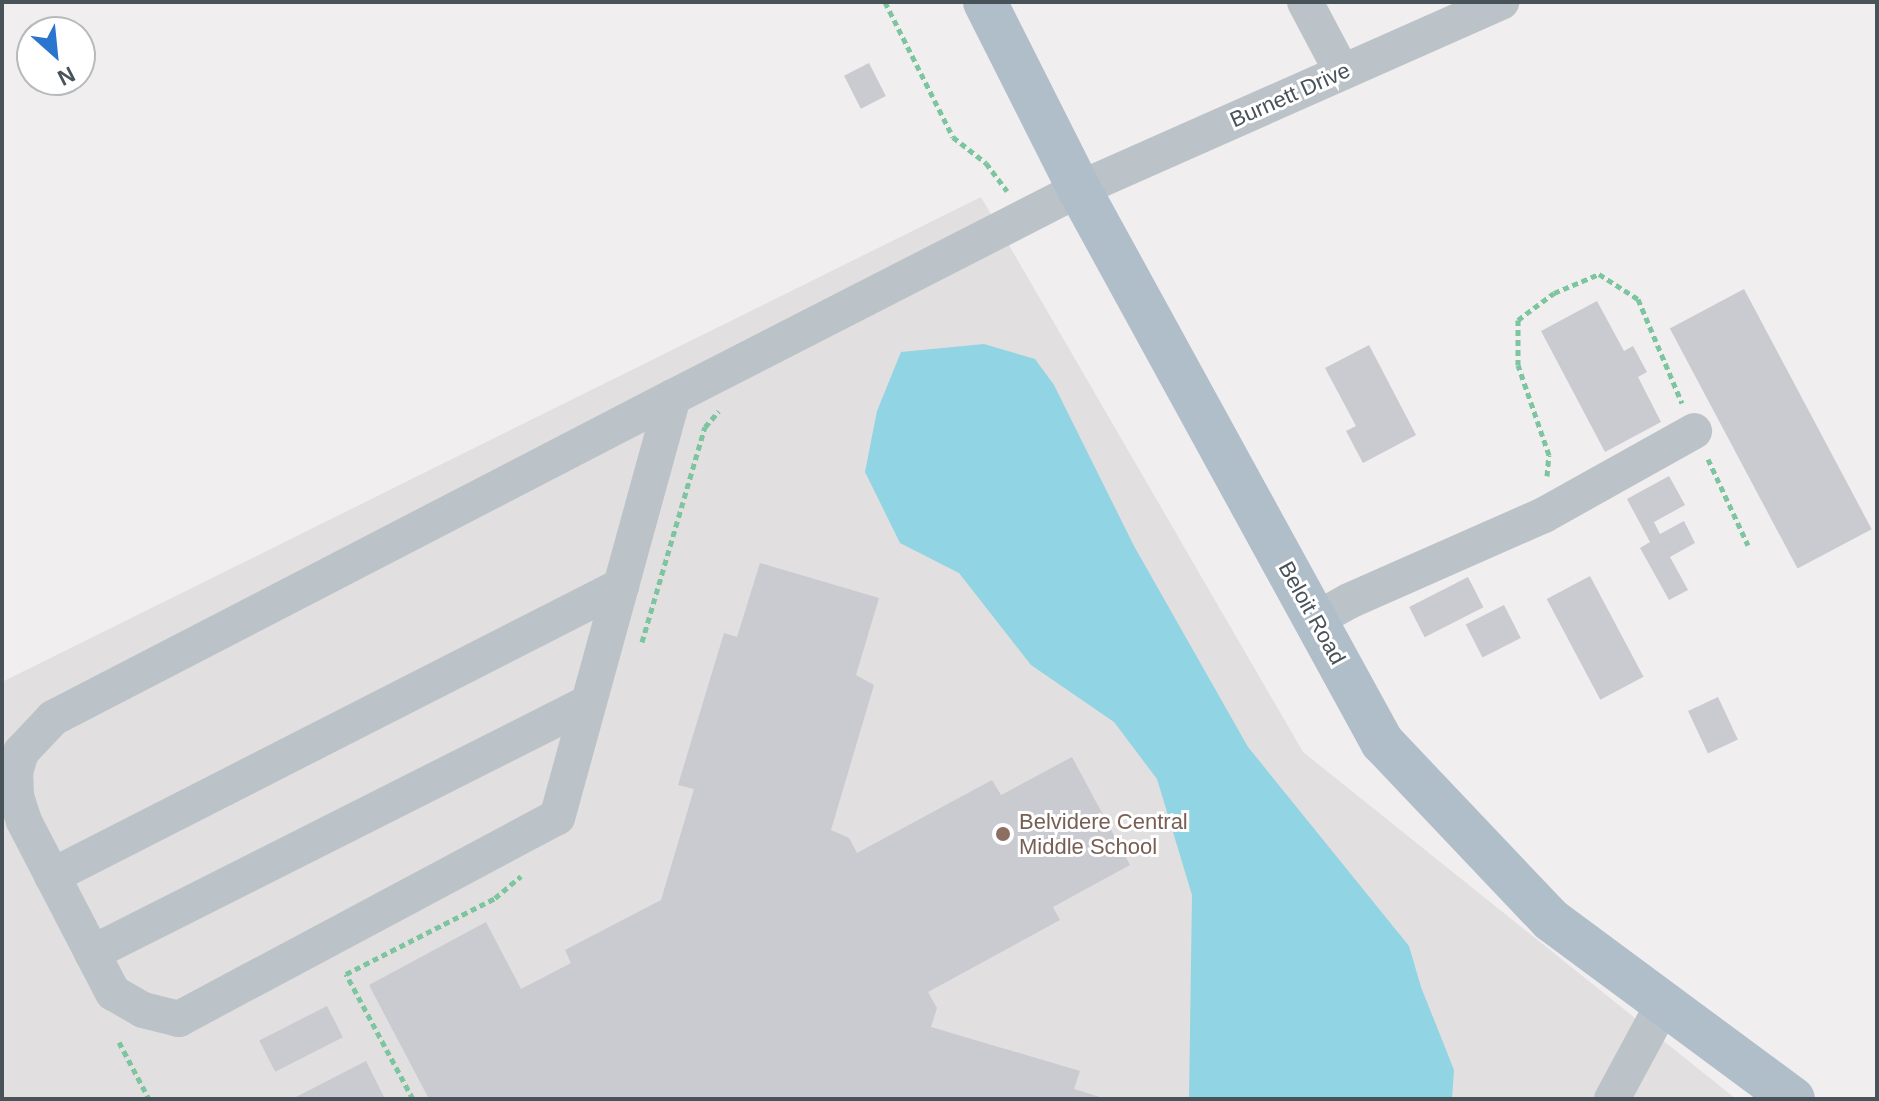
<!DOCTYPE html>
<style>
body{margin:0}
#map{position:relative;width:1879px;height:1101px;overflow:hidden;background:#f0eeee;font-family:Helvetica,sans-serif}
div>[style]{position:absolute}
.education>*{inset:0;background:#e1dfdf}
.water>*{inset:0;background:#91d4e3}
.building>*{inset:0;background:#c9cbd0;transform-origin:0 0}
.path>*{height:5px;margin-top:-2.5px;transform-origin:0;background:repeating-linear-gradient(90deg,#7cc59f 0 6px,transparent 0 10px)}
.minor>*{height:36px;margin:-18px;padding:0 18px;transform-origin:18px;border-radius:18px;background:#bbc3c9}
.major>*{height:44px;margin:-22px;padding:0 22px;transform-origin:22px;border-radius:22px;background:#b0beca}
.dots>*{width:22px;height:22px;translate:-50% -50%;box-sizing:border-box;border:4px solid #fff;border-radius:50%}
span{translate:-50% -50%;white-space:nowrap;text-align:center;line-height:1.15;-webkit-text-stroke:6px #fff;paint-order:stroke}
.street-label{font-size:22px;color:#485259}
.education-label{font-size:22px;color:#785e54}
.left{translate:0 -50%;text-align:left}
.frame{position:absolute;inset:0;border:4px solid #485259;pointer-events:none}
.north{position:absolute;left:16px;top:16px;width:80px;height:80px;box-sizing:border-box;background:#fff;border:2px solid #b6babd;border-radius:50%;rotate:153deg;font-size:22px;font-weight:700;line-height:32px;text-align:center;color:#485259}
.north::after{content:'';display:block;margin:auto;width:28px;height:36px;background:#2a75ce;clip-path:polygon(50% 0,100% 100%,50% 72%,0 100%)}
</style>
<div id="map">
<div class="education">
<i style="clip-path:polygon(981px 197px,1303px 752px,1736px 1099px,2px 1099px,2px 682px)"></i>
</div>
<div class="water">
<i style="clip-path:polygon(984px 344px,1035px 359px,1054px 385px,1134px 546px,1248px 747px,1409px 946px,1421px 987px,1454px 1070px,1452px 1099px,1189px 1099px,1192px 895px,1157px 779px,1114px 722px,1031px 665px,959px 573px,900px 543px,865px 472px,877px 411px,901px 352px)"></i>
</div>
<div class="building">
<i style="left:869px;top:63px;width:37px;height:28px;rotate:63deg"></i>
<i style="left:1744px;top:289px;width:272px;height:84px;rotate:62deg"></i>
<i style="clip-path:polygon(1597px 301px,1624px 351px,1633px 346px,1647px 372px,1638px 377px,1661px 422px,1605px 452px,1541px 331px)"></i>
<i style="clip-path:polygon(1369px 345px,1416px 435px,1363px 463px,1346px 431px,1356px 426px,1325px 368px)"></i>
<i style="clip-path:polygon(1669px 476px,1685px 505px,1654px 522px,1660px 534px,1684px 521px,1695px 543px,1670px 557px,1688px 590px,1669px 600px,1640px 548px,1650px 542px,1627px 499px)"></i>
<i style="clip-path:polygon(760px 563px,879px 598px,856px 675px,874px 685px,831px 830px,849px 838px,857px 853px,992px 780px,1001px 795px,1072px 757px,1130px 865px,1053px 907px,1060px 920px,928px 992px,937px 1008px,931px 1027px,1080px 1071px,1074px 1089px,1106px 1099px,429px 1099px,369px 985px,486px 922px,521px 989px,571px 963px,565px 950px,661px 900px,694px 789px,678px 785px,724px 633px,737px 637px)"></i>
<i style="left:1590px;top:576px;width:114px;height:49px;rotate:62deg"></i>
<i style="left:1468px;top:577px;width:34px;height:66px;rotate:63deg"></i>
<i style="left:1504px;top:605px;width:37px;height:43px;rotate:63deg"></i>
<i style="left:1718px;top:697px;width:47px;height:33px;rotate:65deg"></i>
<i style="left:327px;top:1006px;width:35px;height:76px;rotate:63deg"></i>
<i style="clip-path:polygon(366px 1061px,385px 1099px,297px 1099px,296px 1097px)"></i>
</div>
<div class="path">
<i style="left:885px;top:2px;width:151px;rotate:63.3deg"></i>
<i style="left:953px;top:137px;width:42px;rotate:38.2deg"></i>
<i style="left:986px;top:163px;width:35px;rotate:53deg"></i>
<i style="left:1708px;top:459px;width:95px;rotate:65.1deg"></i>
<i style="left:1547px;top:476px;width:21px;rotate:-85deg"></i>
<i style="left:1549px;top:455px;width:95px;rotate:-109deg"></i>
<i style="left:1518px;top:365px;width:45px;rotate:-90deg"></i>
<i style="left:1518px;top:320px;width:45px;rotate:-36.9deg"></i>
<i style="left:1554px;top:293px;width:49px;rotate:-22.9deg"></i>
<i style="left:1599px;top:274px;width:46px;rotate:32.7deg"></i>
<i style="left:1638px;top:299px;width:113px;rotate:67.1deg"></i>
<i style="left:642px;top:642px;width:224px;rotate:-73.7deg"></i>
<i style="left:705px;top:427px;width:21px;rotate:-49deg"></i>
<i style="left:119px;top:1042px;width:64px;rotate:62.2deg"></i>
<i style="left:413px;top:1099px;width:142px;rotate:-118.2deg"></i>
<i style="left:346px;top:974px;width:167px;rotate:-27deg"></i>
<i style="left:495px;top:898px;width:34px;rotate:-40deg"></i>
</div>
<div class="minor">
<i style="left:1305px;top:2px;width:79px;rotate:62.1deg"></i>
<i style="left:673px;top:397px;width:436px;rotate:105.4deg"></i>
<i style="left:557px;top:817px;width:429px;rotate:151.9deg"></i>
<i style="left:179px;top:1019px;width:37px;rotate:-166deg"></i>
<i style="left:143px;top:1010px;width:34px;rotate:-150deg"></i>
<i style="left:113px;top:993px;width:194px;rotate:-117.4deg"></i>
<i style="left:24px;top:821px;width:26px;rotate:-108deg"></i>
<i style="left:16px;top:796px;width:24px;rotate:-92deg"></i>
<i style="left:15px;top:772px;width:21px;rotate:-73deg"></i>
<i style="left:21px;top:752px;width:47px;rotate:-46.7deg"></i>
<i style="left:53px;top:718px;width:698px;rotate:-27.37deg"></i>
<i style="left:673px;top:397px;width:456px;rotate:-27.1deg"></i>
<i style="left:1079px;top:189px;width:462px;rotate:-23.9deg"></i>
<i style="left:1315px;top:620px;width:39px;rotate:-29deg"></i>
<i style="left:1349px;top:601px;width:213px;rotate:-23.8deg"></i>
<i style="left:1544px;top:515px;width:172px;rotate:-29.2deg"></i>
<i style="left:52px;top:876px;width:639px;rotate:-27.01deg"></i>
<i style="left:92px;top:953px;width:555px;rotate:-26.75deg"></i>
<i style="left:1612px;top:1099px;width:109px;rotate:-61.6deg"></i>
</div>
<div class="major">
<i style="left:985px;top:2px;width:209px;rotate:63.3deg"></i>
<i style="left:1079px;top:189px;width:631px;rotate:61.28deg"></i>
<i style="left:1382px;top:742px;width:245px;rotate:46.5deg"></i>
<i style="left:1551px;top:920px;width:301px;rotate:36.5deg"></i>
</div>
<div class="dots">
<i style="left:1003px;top:834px;background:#8d6e63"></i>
</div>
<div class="street-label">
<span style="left:1290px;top:95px;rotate:-24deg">Burnett Drive</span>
<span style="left:1312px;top:613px;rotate:61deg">Beloit Road</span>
</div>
<div class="education-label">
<span class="left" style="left:1019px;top:834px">Belvidere Central<br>Middle School</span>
</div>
<div class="frame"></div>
<div class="north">N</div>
</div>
